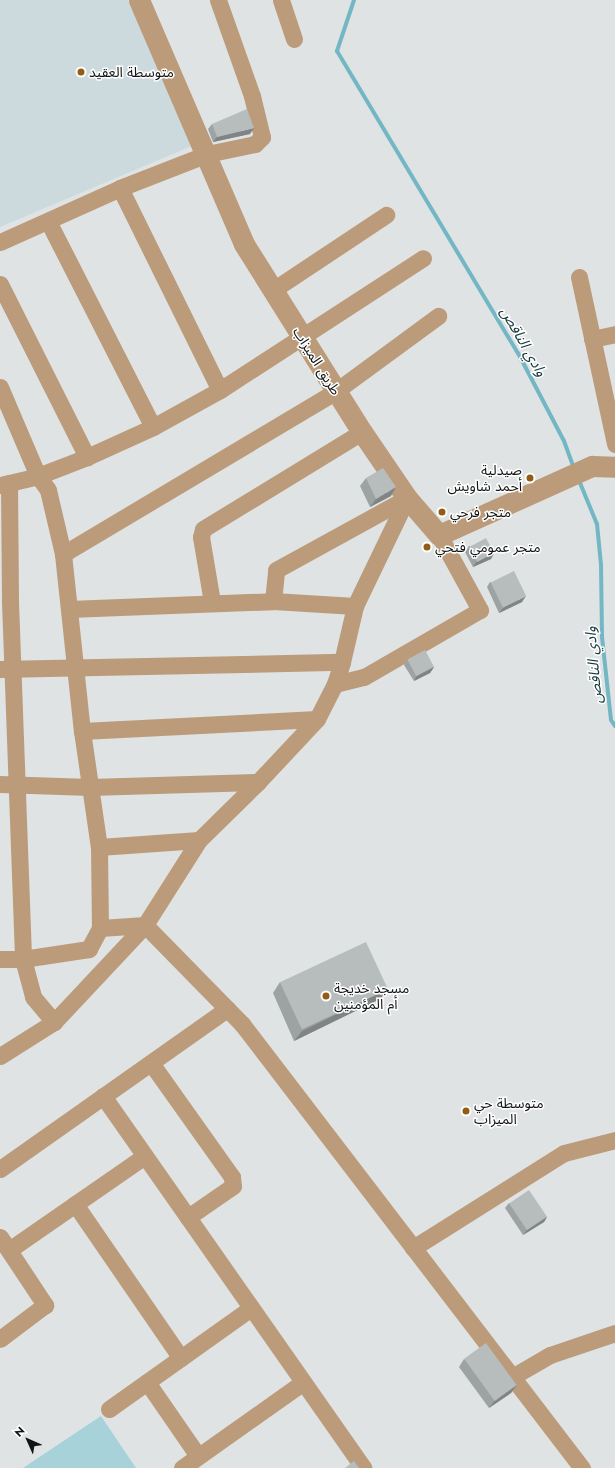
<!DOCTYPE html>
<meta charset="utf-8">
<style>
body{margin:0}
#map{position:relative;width:615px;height:1468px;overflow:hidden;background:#dfe3e4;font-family:Jost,"Noto Sans Arabic",sans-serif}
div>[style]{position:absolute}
.built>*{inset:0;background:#cddadd}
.green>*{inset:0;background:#a7d2d9}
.stream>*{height:4px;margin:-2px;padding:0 2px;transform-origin:2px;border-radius:2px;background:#72b7c3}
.minor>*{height:17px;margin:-8.5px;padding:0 8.5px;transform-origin:8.5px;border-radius:8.5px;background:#bb9b7a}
.tertiary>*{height:21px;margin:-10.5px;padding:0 10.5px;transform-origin:10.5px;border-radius:10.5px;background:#bb9b7a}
.wall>*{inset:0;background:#9da2a2}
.shaded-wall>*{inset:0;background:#808484}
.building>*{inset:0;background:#b7bcbc;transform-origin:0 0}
.dots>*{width:11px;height:11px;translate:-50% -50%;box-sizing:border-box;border:2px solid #fff;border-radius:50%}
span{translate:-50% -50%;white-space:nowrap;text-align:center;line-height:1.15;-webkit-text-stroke:3px #fff;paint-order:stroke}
.poi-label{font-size:14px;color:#121414}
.left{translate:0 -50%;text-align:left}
.right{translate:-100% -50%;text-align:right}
.street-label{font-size:14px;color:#121414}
.water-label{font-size:15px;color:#183b40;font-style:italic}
.north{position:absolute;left:8px;top:1420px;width:40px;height:40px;-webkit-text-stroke:3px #fff;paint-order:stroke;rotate:315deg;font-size:11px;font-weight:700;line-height:16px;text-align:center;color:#121414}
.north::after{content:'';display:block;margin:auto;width:14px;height:18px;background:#121414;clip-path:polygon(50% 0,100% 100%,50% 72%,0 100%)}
</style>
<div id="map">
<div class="built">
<i style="clip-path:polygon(0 0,128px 0,194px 145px,0 227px)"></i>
</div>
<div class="green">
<i style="clip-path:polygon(101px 1416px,136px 1468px,23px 1468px)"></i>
</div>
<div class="stream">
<i style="left:354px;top:0;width:54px;rotate:108.4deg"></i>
<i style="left:337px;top:51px;width:352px;rotate:59.1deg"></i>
<i style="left:518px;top:353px;width:99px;rotate:62.4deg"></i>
<i style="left:564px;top:441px;width:29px;rotate:70deg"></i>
<i style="left:578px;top:478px;width:50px;rotate:67.6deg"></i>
<i style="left:597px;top:524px;width:41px;rotate:84.4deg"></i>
<i style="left:601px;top:565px;width:72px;rotate:89.2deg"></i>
<i style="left:602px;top:637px;width:83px;rotate:83.8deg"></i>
<i style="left:611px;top:720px;width:7px;rotate:56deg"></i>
</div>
<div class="minor">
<i style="left:281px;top:0;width:41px;rotate:71.6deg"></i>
<i style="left:120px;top:188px;width:225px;rotate:63.7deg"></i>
<i style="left:48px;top:221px;width:231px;rotate:63deg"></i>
<i style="left:0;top:242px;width:132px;rotate:-24.2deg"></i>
<i style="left:120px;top:188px;width:93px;rotate:-21.3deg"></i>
<i style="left:207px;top:154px;width:49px;rotate:-11.8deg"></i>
<i style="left:255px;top:144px;width:10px;rotate:-45deg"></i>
<i style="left:262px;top:137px;width:42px;rotate:-103.7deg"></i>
<i style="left:252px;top:96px;width:102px;rotate:-109.5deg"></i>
<i style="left:579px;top:277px;width:171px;rotate:77.8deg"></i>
<i style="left:0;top:284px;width:194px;rotate:63.3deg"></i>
<i style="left:273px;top:290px;width:136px;rotate:-33.6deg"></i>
<i style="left:592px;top:339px;width:24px;rotate:-12deg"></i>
<i style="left:0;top:387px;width:97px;rotate:66.9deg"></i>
<i style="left:38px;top:476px;width:17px;rotate:54deg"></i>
<i style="left:48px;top:490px;width:66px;rotate:76.8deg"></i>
<i style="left:63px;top:554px;width:178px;rotate:83.9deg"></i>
<i style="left:82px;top:731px;width:117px;rotate:81.7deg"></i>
<i style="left:99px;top:847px;width:81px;rotate:89.3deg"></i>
<i style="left:100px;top:928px;width:24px;rotate:118deg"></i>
<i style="left:89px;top:949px;width:67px;rotate:171.4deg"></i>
<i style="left:23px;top:959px;width:23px;rotate:180deg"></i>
<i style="left:9px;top:483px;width:119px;rotate:89.5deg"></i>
<i style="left:10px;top:602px;width:357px;rotate:87.9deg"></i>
<i style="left:23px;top:959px;width:39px;rotate:75deg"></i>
<i style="left:33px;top:997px;width:33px;rotate:50deg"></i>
<i style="left:0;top:485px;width:39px;rotate:-13deg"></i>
<i style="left:38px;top:476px;width:53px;rotate:-21.2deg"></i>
<i style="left:87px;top:457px;width:72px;rotate:-24.4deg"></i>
<i style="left:153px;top:427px;width:77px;rotate:-28.9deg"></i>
<i style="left:220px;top:390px;width:242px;rotate:-33deg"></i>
<i style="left:63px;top:554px;width:318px;rotate:-30.8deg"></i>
<i style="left:336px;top:391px;width:127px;rotate:-36.3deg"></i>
<i style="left:273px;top:601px;width:31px;rotate:-84deg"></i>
<i style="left:276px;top:570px;width:149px;rotate:-28.8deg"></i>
<i style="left:212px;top:602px;width:66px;rotate:-99.6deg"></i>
<i style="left:201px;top:537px;width:8px;rotate:-76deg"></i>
<i style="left:203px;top:529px;width:186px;rotate:-31.4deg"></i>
<i style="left:69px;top:609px;width:204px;rotate:-2.2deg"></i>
<i style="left:273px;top:601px;width:82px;rotate:3.5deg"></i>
<i style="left:0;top:669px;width:342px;rotate:-1.2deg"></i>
<i style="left:335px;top:684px;width:30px;rotate:-14deg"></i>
<i style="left:364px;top:677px;width:134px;rotate:-30deg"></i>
<i style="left:480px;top:610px;width:85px;rotate:-118.7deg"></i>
<i style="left:82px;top:731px;width:235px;rotate:-2.9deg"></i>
<i style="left:0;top:784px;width:90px;rotate:1.9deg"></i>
<i style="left:90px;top:787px;width:168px;rotate:-1.7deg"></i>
<i style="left:99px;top:847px;width:100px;rotate:-4deg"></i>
<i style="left:100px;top:928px;width:45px;rotate:-3.8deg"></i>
<i style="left:145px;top:925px;width:139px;rotate:45.6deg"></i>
<i style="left:242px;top:1024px;width:559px;rotate:52.56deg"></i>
<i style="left:0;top:1056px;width:64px;rotate:-32.2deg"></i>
<i style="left:54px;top:1022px;width:133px;rotate:-46.8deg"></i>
<i style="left:145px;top:925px;width:101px;rotate:-57.6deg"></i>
<i style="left:199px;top:840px;width:83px;rotate:-44.5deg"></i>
<i style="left:258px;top:782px;width:86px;rotate:-46.9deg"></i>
<i style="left:317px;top:719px;width:39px;rotate:-63deg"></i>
<i style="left:335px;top:684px;width:23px;rotate:-72deg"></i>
<i style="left:342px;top:662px;width:57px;rotate:-76.9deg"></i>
<i style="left:355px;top:606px;width:120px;rotate:-64.3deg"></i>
<i style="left:151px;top:1063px;width:140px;rotate:54.6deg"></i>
<i style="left:232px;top:1177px;width:9px;rotate:84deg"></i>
<i style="left:233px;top:1186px;width:55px;rotate:145.4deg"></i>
<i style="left:103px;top:1096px;width:454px;rotate:55deg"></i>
<i style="left:0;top:1169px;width:278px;rotate:-35.2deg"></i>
<i style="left:75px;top:1204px;width:187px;rotate:55.5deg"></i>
<i style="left:0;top:1237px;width:82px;rotate:56.5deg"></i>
<i style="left:45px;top:1305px;width:56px;rotate:142.9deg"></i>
<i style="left:413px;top:1248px;width:178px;rotate:-32.2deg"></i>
<i style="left:564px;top:1153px;width:53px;rotate:-14.3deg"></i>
<i style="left:9px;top:1250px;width:165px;rotate:-34.7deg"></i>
<i style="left:512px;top:1377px;width:44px;rotate:-30.1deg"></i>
<i style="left:550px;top:1355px;width:69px;rotate:-18.7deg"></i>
<i style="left:147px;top:1382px;width:90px;rotate:55.4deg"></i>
<i style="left:109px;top:1409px;width:174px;rotate:-35.4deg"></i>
<i style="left:182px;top:1468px;width:147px;rotate:-35.3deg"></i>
</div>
<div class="tertiary">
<i style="left:139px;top:0;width:266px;rotate:66.7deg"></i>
<i style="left:244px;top:244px;width:222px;rotate:57.9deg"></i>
<i style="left:362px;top:432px;width:80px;rotate:55.7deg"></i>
<i style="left:407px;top:498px;width:49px;rotate:49.1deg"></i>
<i style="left:439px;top:535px;width:168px;rotate:-24.3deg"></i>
<i style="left:592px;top:466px;width:23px;rotate:2deg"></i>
</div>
<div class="wall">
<i style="clip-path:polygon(212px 124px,250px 134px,213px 142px,208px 129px)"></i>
<i style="clip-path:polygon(366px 478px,391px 496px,370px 507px,360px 486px)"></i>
<i style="clip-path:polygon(469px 546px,494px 553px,491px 559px,473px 567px,465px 552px)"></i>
<i style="clip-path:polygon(490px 582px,522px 602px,499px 613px,487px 587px)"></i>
<i style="clip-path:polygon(408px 660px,434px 667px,430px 673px,414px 681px,404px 665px)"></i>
<i style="clip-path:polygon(280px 982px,388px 989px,380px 999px,294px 1041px,273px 993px)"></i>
<i style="clip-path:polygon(509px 1203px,547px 1217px,544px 1222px,523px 1235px,505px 1208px)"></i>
<i style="clip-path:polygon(464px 1359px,517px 1385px,511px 1393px,489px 1408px,459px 1367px)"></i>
</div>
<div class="shaded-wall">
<i style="clip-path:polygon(254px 128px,250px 134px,213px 142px,217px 137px)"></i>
<i style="clip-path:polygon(396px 487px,391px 496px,370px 507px,376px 499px)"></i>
<i style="clip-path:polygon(494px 553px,491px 559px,473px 567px,477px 561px)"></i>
<i style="clip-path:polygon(526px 596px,522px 602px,499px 613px,503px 608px)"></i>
<i style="clip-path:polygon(434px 667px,430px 673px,414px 681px,417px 675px)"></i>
<i style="clip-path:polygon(388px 989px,380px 999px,294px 1041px,302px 1031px)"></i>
<i style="clip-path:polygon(547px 1217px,544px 1222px,523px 1235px,527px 1230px)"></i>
<i style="clip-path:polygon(517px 1385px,511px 1393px,489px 1408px,495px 1400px)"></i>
</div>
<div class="building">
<i style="clip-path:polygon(247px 109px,254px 128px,217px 137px,212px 124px)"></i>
<i style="clip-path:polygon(383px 468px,396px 487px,376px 499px,366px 478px)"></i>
<i style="left:486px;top:538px;width:17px;height:19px;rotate:62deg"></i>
<i style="left:514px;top:571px;width:28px;height:26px;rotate:64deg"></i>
<i style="left:425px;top:650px;width:19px;height:20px;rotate:62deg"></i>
<i style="left:366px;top:942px;width:52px;height:95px;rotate:65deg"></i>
<i style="left:529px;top:1190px;width:32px;height:24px;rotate:56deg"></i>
<i style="left:486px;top:1343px;width:52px;height:27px;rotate:54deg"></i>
<i style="clip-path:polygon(354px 1461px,359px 1468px,345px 1468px)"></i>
</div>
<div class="dots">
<i style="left:81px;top:72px;background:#935b14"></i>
<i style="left:530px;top:478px;background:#935b14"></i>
<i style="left:442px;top:512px;background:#935b14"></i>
<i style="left:427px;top:547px;background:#935b14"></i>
<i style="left:326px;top:996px;background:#935b14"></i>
<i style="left:466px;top:1111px;background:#935b14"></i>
</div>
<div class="poi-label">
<span class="left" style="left:89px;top:72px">متوسطة العقيد</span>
<span class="right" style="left:522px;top:478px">صيدلية<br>أحمد شاويش</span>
<span class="left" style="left:450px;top:512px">متجر فرحي</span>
<span class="left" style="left:435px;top:547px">متجر عمومي فتحي</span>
<span class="left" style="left:334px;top:996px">مسجد خديجة<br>أم المؤمنين</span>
<span class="left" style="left:474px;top:1111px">متوسطة حي<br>الميزاب</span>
</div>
<div class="street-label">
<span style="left:317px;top:361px;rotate:58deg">طريق الميزاب</span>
</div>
<div class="water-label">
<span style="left:523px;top:342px;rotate:60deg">وادي الناقص</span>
<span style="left:594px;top:665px;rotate:-95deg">وادي الناقص</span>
</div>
<div class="north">N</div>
</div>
